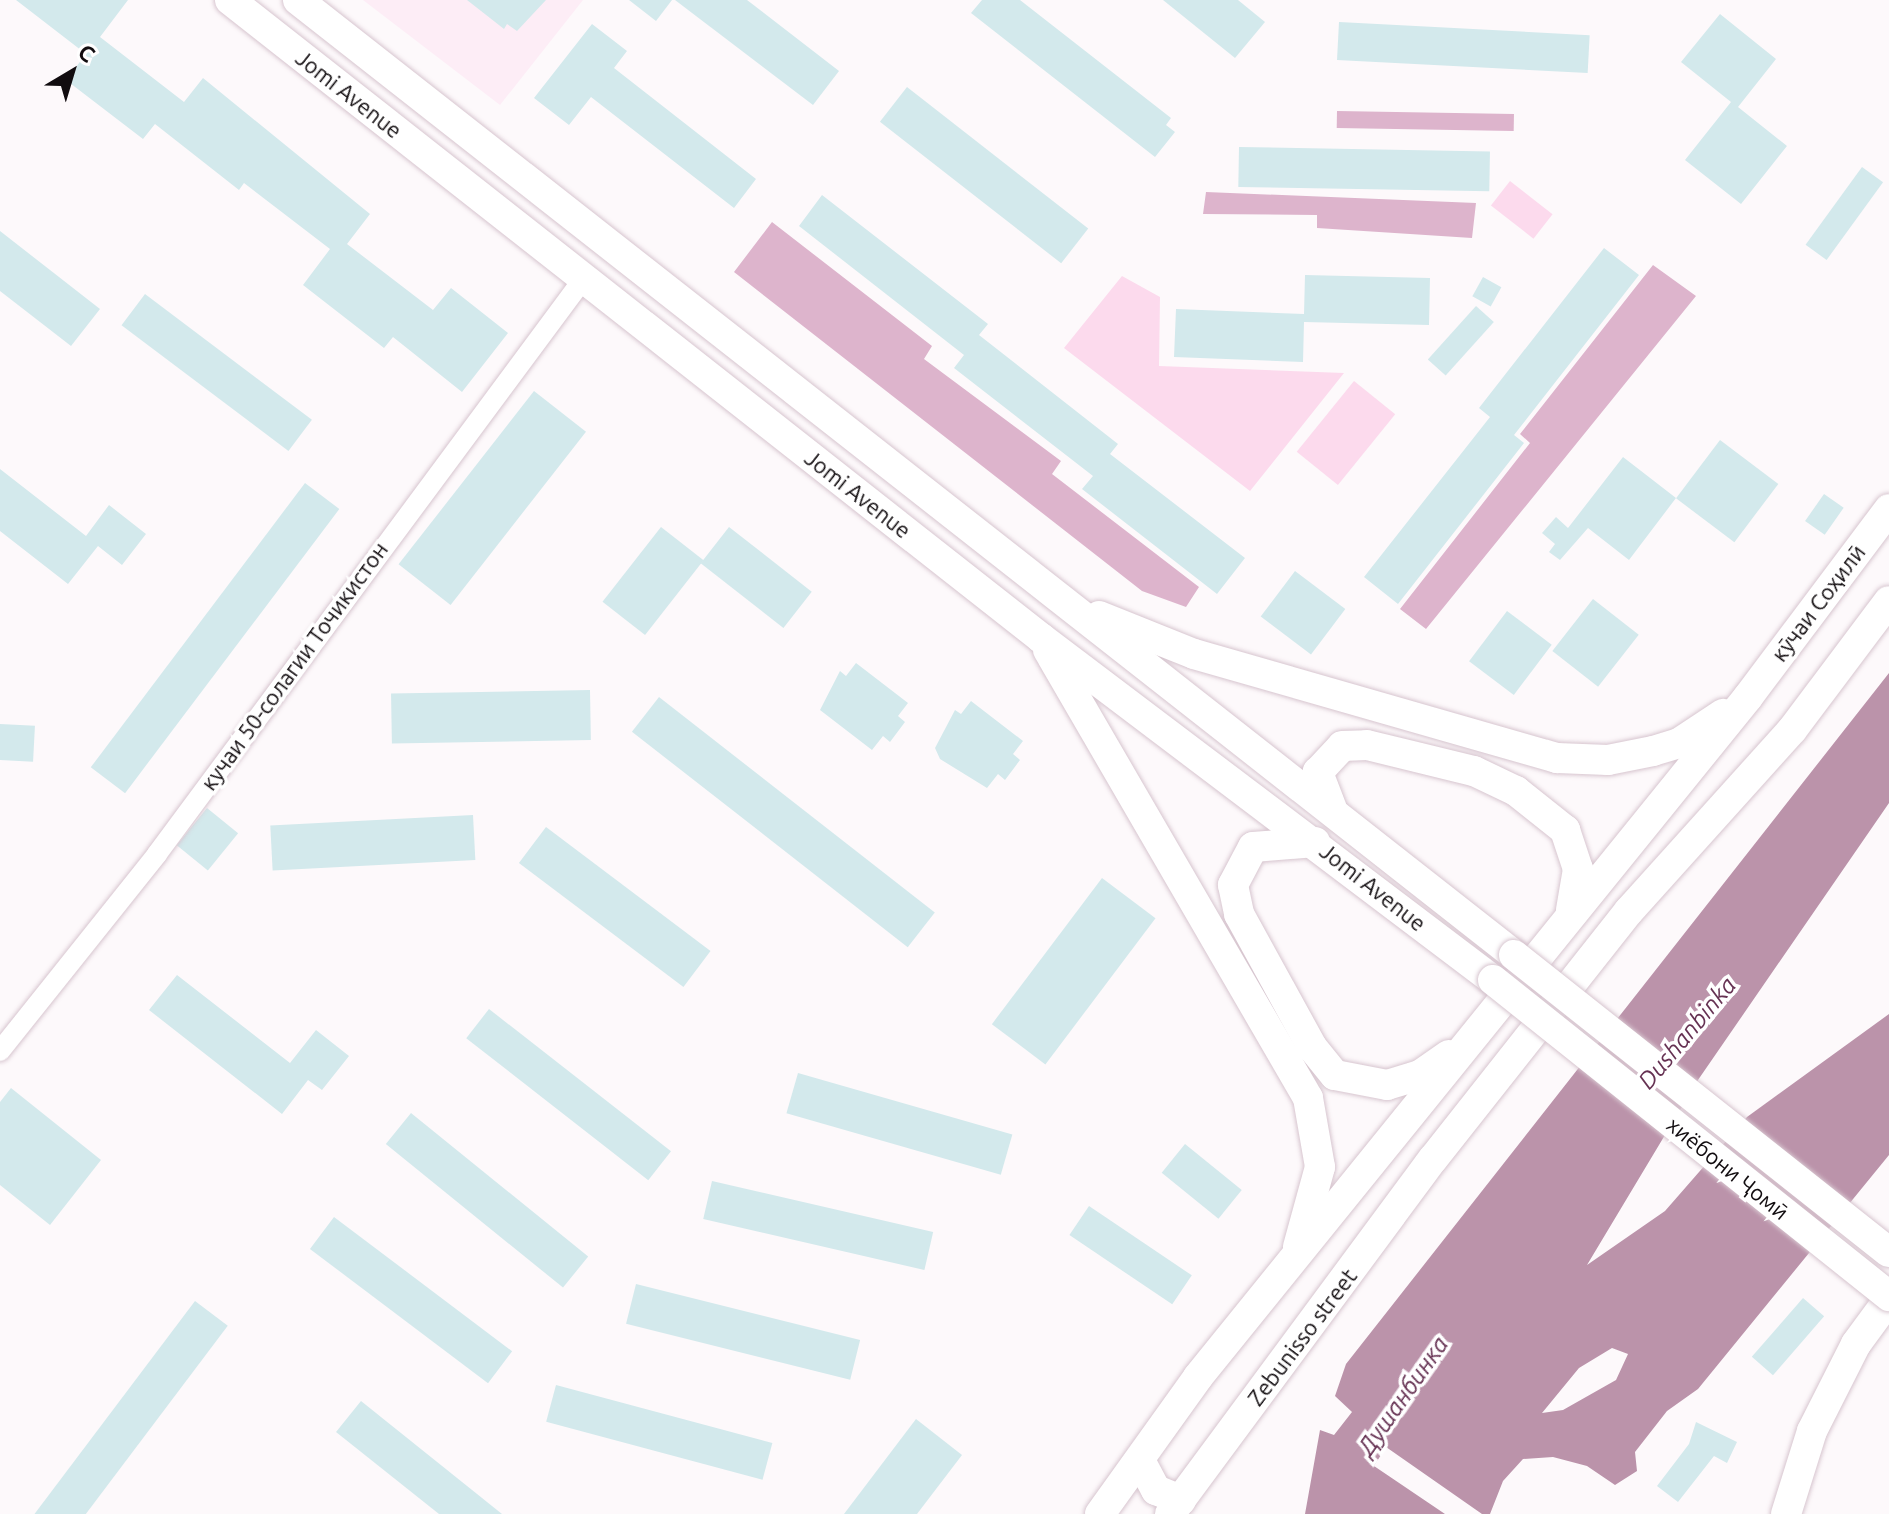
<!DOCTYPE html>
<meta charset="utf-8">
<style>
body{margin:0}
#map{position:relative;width:1889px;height:1514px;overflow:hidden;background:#fdf9fb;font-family:Ubuntu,sans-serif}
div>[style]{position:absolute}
.built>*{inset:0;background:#fdedf6}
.green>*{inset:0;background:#fcdaed;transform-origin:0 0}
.forest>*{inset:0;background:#ddb4cc;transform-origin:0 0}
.water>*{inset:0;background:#bb93aa}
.building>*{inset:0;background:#d3e9ec;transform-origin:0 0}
.roads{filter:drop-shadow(0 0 2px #d7c5cf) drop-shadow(0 0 2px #d7c5cf)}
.street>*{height:20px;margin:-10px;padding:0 10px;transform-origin:10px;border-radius:10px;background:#fff}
.secondary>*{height:30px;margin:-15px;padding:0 15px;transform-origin:15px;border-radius:15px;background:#fff}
.bridges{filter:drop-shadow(0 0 2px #d7c5cf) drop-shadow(0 0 2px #d7c5cf)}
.secondary-bridge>*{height:30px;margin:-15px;padding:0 15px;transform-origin:15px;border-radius:15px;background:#fff}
span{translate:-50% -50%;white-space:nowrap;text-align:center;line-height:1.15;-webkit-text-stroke:7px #fff;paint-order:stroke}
.street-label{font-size:22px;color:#110c0f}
.water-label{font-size:24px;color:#663253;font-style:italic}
.north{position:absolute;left:32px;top:32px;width:80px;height:80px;-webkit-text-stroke:6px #fff;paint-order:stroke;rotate:38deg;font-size:22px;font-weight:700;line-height:32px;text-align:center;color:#110c0f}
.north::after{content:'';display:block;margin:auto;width:28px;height:36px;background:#110c0f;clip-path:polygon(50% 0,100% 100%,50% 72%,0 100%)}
</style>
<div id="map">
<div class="built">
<i style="clip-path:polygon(363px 0,583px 0,500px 105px)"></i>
</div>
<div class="green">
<i style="left:1510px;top:181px;width:54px;height:31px;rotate:38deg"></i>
<i style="clip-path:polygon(1122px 276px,1160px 297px,1159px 366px,1344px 373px,1250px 491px,1064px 348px)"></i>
<i style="left:1354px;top:381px;width:53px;height:91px;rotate:39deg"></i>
</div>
<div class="forest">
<i style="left:1337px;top:111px;width:177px;height:17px;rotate:1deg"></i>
<i style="clip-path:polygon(1206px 192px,1476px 203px,1472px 238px,1317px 228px,1317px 215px,1203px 214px)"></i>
<i style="clip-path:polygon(772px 222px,932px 346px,924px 359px,1061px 461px,1052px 474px,1199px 587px,1186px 607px,1142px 591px,734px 272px)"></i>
<i style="clip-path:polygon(1653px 265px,1696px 296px,1426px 629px,1400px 609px,1530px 443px,1520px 434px)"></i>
</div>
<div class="water">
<i style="clip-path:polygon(evenodd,1889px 673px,1889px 803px,1698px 1080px,1587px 1265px,1665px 1211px,1747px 1117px,1889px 1014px,1889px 1155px,1698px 1389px,1667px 1411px,1635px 1452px,1637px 1471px,1615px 1485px,1587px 1466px,1553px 1457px,1523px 1459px,1503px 1481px,1490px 1514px,1482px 1514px,1386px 1447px,1374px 1466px,1445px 1514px,1305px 1514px,1320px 1430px,1334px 1435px,1352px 1412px,1335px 1396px,1346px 1364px,1889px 673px,1612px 1348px,1628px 1354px,1616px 1380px,1563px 1410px,1542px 1413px,1579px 1368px,1612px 1348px)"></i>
</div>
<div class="building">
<i style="clip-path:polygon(16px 0,128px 0,100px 37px,184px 102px,203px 78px,370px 214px,347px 244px,433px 310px,451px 288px,508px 333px,462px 392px,393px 337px,384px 348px,303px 285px,330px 249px,244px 183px,239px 190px,155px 124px,143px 139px,66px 80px,86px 54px)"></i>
<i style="clip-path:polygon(467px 0,546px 0,517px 31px,507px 24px,504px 29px)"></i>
<i style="clip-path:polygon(629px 0,672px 0,656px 21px)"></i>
<i style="clip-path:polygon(675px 0,747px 0,839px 71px,813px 105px)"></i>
<i style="clip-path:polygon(982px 0,1020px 0,1171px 118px,1166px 125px,1175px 132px,1155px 157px,971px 13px)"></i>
<i style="clip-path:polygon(1163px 0,1238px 0,1265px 22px,1235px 58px)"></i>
<i style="clip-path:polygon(1720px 14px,1776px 59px,1738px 107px,1787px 146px,1741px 204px,1685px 160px,1731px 102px,1681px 62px)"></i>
<i style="left:1339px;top:22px;width:251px;height:38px;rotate:3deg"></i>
<i style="clip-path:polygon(592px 24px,627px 51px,614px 68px,756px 179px,734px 208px,591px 97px,569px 125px,534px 98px)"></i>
<i style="left:907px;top:87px;width:230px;height:44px;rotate:38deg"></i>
<i style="left:1239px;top:147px;width:251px;height:40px;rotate:1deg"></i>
<i style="left:1862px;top:167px;width:26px;height:96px;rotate:36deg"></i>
<i style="clip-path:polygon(822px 195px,988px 324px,979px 335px,1118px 444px,1110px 454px,1245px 558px,1217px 594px,1082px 489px,1093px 476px,954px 368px,964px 355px,799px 226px)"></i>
<i style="clip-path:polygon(0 231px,100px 309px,71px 346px,0 291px)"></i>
<i style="clip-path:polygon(1604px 248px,1639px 275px,1514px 435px,1524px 443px,1398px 604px,1364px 577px,1490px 417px,1479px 408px)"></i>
<i style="clip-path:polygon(1305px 275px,1430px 278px,1429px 325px,1304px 322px,1303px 362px,1174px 357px,1176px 309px,1304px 314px)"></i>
<i style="left:1483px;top:277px;width:21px;height:22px;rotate:29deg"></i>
<i style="left:145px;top:294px;width:209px;height:39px;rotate:37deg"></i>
<i style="left:1476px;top:306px;width:24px;height:72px;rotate:42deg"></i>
<i style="left:534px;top:391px;width:66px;height:220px;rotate:38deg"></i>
<i style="left:1720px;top:440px;width:73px;height:73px;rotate:37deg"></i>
<i style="clip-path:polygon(1623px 457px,1676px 498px,1629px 560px,1588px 528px,1560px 560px,1549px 552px,1555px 544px,1542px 533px,1556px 517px,1568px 528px)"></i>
<i style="clip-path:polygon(0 469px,86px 536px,109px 505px,146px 534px,122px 565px,98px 546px,68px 584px,0 531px)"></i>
<i style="left:305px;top:483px;width:43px;height:356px;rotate:37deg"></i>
<i style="left:1824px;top:494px;width:24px;height:33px;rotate:35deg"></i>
<i style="left:661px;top:527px;width:54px;height:95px;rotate:38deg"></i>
<i style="left:729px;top:527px;width:105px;height:46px;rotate:38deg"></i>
<i style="left:1295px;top:571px;width:63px;height:57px;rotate:37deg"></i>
<i style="left:1593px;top:599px;width:58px;height:66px;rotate:38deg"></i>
<i style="left:1507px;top:611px;width:56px;height:63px;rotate:37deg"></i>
<i style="clip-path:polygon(856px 663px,908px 703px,898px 716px,905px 722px,890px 742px,883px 736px,872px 750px,820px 710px,840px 671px,846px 676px)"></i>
<i style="left:590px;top:690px;width:50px;height:199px;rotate:89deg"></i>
<i style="left:659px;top:697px;width:350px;height:44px;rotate:38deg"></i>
<i style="clip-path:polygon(971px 701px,1023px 741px,1013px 754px,1020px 760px,1005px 780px,998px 774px,987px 788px,940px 759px,935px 748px,955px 710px,961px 714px)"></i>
<i style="left:0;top:724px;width:35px;height:36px;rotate:3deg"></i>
<i style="left:207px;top:808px;width:40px;height:48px;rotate:39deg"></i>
<i style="left:473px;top:815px;width:45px;height:203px;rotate:87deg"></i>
<i style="left:546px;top:827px;width:206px;height:45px;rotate:37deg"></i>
<i style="left:1102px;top:878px;width:67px;height:183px;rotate:37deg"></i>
<i style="clip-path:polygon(177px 975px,290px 1063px,316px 1030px,349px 1056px,322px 1090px,308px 1080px,282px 1114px,149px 1010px)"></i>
<i style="left:489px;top:1009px;width:231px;height:37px;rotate:38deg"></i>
<i style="left:798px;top:1073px;width:223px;height:42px;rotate:16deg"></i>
<i style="clip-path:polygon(11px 1088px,101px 1160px,50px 1225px,0 1185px,0 1102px)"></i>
<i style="left:411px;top:1113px;width:228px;height:40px;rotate:39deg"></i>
<i style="left:1185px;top:1144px;width:73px;height:37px;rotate:39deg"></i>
<i style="left:712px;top:1181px;width:227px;height:39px;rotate:13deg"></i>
<i style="left:1089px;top:1206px;width:124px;height:35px;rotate:34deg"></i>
<i style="left:334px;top:1217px;width:223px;height:40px;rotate:37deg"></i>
<i style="left:636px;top:1284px;width:231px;height:41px;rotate:14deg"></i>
<i style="left:1803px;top:1298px;width:28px;height:78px;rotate:41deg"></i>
<i style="left:195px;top:1301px;width:41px;height:271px;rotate:37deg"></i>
<i style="left:556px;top:1385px;width:224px;height:38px;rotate:15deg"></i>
<i style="clip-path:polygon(361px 1401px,502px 1514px,439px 1514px,336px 1432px)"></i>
<i style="clip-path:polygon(916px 1419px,962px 1455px,917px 1514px,844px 1514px)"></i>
<i style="clip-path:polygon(1696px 1422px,1737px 1442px,1727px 1463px,1714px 1456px,1678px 1502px,1657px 1486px,1689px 1444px)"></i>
</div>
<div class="roads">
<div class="street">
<i style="left:0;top:1051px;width:252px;rotate:-51.4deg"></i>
<i style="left:157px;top:854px;width:717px;rotate:-53.45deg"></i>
</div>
<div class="secondary">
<i style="left:230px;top:0;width:1032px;rotate:38.19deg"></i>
<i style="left:1041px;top:638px;width:567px;rotate:37.11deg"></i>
<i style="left:298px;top:0;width:1546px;rotate:38.14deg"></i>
<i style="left:1099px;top:616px;width:102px;rotate:21.8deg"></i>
<i style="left:1194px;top:654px;width:378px;rotate:16deg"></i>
<i style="left:1557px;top:758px;width:51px;rotate:2.2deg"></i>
<i style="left:1608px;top:760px;width:46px;rotate:-11.3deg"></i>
<i style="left:1653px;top:751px;width:27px;rotate:-17deg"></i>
<i style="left:1679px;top:743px;width:53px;rotate:-33.4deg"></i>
<i style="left:1048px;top:650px;width:518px;rotate:59.87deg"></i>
<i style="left:1308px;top:1098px;width:70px;rotate:80.1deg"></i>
<i style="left:1320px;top:1167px;width:83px;rotate:105.4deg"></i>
<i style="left:1332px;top:809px;width:40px;rotate:-111deg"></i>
<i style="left:1318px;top:772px;width:35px;rotate:-47deg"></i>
<i style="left:1342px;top:746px;width:25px;rotate:-2deg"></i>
<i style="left:1367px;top:745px;width:110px;rotate:13.7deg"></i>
<i style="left:1474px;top:771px;width:47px;rotate:25.5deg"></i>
<i style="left:1516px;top:791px;width:63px;rotate:38.5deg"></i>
<i style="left:1565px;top:830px;width:41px;rotate:71.6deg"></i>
<i style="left:1578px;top:869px;width:42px;rotate:99.7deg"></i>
<i style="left:1315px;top:842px;width:62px;rotate:175.4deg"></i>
<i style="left:1253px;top:847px;width:43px;rotate:117.8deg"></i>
<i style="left:1233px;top:885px;width:30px;rotate:78deg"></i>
<i style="left:1239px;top:914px;width:152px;rotate:61.2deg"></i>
<i style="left:1312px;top:1047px;width:36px;rotate:51deg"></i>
<i style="left:1335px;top:1075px;width:53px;rotate:10.9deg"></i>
<i style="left:1387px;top:1085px;width:34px;rotate:-17deg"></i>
<i style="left:1420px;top:1075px;width:35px;rotate:-35deg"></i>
<i style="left:1141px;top:1462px;width:32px;rotate:62deg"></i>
<i style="left:1156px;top:1490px;width:27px;rotate:22deg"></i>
<i style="left:1100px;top:1514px;width:168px;rotate:-54.4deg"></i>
<i style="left:1198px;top:1377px;width:875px;rotate:-51.03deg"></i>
<i style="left:1748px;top:697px;width:235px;rotate:-53.1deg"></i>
<i style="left:1170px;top:1514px;width:442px;rotate:-53.5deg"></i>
<i style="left:1433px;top:1159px;width:316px;rotate:-51.7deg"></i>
<i style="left:1629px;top:911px;width:244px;rotate:-48deg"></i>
<i style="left:1792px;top:730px;width:161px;rotate:-53.1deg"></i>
<i style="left:1786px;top:1514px;width:87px;rotate:-72.6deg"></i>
<i style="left:1812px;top:1431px;width:97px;rotate:-63.2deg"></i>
<i style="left:1856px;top:1344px;width:56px;rotate:-53.7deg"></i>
</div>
</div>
<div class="bridges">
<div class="secondary-bridge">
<i style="left:1514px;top:955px;width:478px;rotate:38.4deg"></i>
<i style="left:1493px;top:980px;width:507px;rotate:38.59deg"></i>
</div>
</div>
<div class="street-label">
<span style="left:349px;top:94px;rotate:38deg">Jomi Avenue</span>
<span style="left:858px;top:494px;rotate:38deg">Jomi Avenue</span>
<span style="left:1818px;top:603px;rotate:-53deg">кӯчаи Соҳилӣ</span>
<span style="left:294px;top:666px;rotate:-54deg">кучаи 50-солагии Точикистон</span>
<span style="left:1373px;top:887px;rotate:38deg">Jomi Avenue</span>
<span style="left:1728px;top:1168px;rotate:39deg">хиёбони Ҷомӣ</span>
<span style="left:1302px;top:1337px;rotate:-53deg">Zebunisso street</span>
</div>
<div class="water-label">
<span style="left:1687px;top:1033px;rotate:-50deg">Dushanbinka</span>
<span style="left:1403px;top:1396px;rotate:-55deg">Душанбинка</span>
</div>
<div class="north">С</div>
</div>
